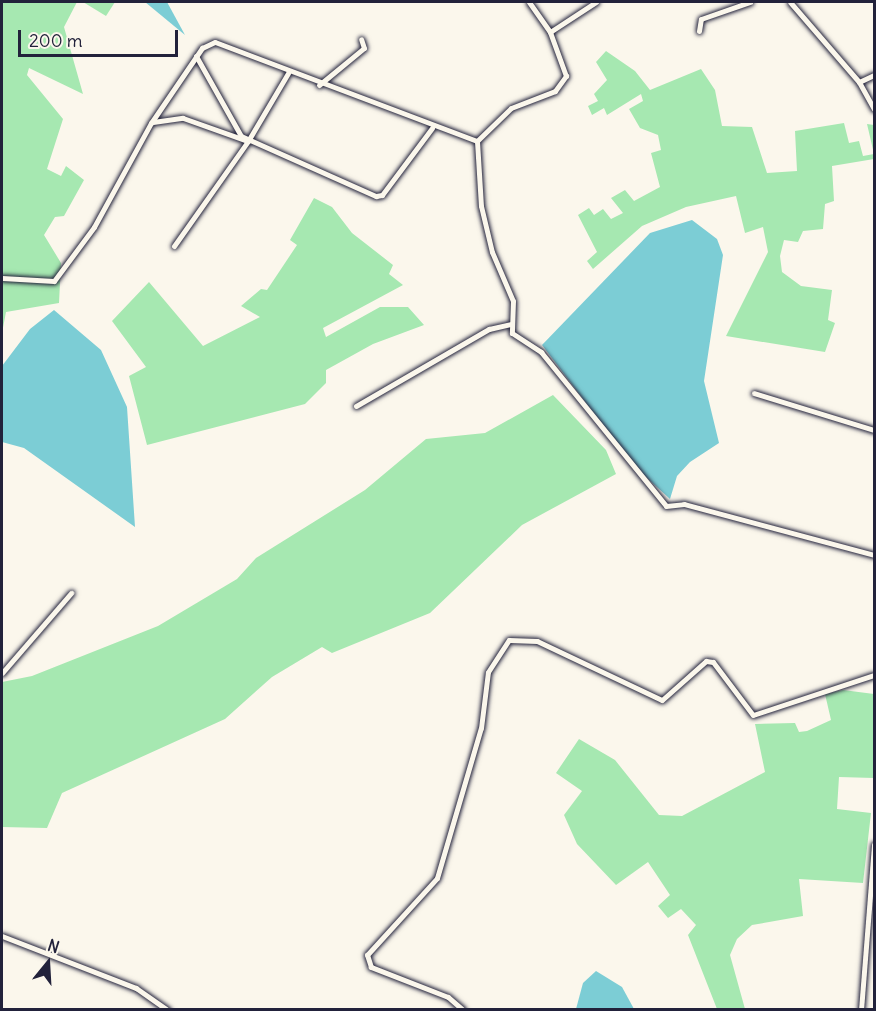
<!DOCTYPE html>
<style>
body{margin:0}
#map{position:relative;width:876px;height:1011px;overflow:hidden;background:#fbf7ec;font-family:Delius,sans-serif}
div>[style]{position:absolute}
.green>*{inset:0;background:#a6e8b1}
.water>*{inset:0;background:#7ccdd5}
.roads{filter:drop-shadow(0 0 2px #22223b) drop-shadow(0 0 2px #22223b)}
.minor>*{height:5px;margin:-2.5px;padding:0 2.5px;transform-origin:2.5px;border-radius:2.5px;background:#fbf7ec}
span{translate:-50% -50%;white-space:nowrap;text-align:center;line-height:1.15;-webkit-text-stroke:5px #fbf7ec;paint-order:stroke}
.frame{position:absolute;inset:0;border:3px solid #22223b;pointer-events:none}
.north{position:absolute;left:18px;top:933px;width:60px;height:60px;-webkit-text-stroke:4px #fbf7ec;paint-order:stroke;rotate:18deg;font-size:16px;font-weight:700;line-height:24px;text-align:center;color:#22223b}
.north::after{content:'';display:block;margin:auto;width:21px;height:27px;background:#22223b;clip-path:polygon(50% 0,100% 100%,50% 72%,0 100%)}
.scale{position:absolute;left:18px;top:30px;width:160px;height:27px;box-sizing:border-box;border:3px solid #22223b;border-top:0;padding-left:8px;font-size:18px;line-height:21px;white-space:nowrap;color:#22223b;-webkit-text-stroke:4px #fbf7ec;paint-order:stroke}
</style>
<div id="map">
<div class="green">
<i style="clip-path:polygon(2px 2px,77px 2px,64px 27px,83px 94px,29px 68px,27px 75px,63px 119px,47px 169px,61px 176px,66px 166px,84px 180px,64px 216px,55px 217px,44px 235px,61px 263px,59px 303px,6px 312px,2px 333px)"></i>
<i style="clip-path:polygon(83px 2px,115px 2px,106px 16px)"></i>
<i style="clip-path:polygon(606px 51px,635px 71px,650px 90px,701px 69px,715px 90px,722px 126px,752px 127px,767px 173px,797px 171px,795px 131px,844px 123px,849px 143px,859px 141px,863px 156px,874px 154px,867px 124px,874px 125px,874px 159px,832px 166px,834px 201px,825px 204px,823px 229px,803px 231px,798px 242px,784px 240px,780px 256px,782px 272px,801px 286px,832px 290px,828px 320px,835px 323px,825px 352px,726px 336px,768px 252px,763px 227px,745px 233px,736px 196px,686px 207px,642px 226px,593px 269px,587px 261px,597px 252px,578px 215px,589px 208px,594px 215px,603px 209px,611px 219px,623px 213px,611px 198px,625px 190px,634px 201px,660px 187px,651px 153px,661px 150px,658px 135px,640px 128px,629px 109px,643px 101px,641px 94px,607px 115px,604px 108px,592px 115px,588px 106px,598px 101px,594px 94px,607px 80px,596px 62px)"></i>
<i style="clip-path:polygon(314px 198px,332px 207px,352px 233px,393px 265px,389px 274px,403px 285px,323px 328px,326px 337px,380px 307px,408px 307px,424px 325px,373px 344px,326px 370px,326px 383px,305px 404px,147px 445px,129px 376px,146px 367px,112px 321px,149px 282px,203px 346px,260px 317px,241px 306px,261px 289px,267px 290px,297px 245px,290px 240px)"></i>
<i style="clip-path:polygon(553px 395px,606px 450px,616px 474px,522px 525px,430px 613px,332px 653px,322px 647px,272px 677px,225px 719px,62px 793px,47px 828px,2px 827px,2px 682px,32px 676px,158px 626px,237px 579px,256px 558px,365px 490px,426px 439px,485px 433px)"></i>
<i style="clip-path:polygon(843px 690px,874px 694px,874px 778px,839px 777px,837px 809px,871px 813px,863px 883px,799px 879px,803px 916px,752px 925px,737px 939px,730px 955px,745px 1009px,717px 1009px,688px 935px,696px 925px,681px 909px,668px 918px,658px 906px,670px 895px,648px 862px,616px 885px,577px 844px,564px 815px,582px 791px,556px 773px,579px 739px,615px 760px,659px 815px,682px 816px,765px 772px,755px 724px,795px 723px,799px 732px,807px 731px,831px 720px,825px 694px)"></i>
</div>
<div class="water">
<i style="clip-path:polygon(145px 2px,167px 2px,185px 35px)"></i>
<i style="clip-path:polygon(692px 220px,717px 239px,723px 255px,704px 381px,719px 443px,690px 462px,677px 476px,670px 499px,634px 466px,542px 345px,650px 233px)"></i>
<i style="clip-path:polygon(54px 310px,101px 350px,127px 407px,135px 527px,24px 448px,2px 442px,2px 366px,30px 329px)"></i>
<i style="clip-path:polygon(596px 971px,622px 987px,634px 1009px,576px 1009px,583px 983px)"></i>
</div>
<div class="roads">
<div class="minor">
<i style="left:529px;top:2px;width:37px;rotate:55deg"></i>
<i style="left:550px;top:32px;width:55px;rotate:-33.1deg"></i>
<i style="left:790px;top:2px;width:106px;rotate:49.2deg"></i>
<i style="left:859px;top:82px;width:31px;rotate:61deg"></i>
<i style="left:699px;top:31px;width:12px;rotate:-81deg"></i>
<i style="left:701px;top:19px;width:52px;rotate:-19.1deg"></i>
<i style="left:196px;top:56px;width:92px;rotate:60.6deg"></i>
<i style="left:241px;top:136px;width:148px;rotate:24deg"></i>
<i style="left:376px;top:196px;width:6px;rotate:-9deg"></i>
<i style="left:382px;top:195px;width:84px;rotate:-53.3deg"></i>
<i style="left:859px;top:82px;width:17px;rotate:-25deg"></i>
<i style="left:319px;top:85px;width:58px;rotate:-39.4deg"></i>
<i style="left:364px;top:48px;width:9px;rotate:-108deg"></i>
<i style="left:153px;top:122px;width:30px;rotate:-8deg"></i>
<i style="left:183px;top:118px;width:69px;rotate:19.5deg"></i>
<i style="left:248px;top:141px;width:79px;rotate:-59.5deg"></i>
<i style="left:477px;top:141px;width:65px;rotate:86.5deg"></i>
<i style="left:481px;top:206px;width:47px;rotate:76.6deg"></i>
<i style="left:492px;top:252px;width:53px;rotate:66.8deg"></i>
<i style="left:513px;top:301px;width:32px;rotate:92deg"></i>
<i style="left:512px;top:333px;width:35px;rotate:33deg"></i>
<i style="left:541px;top:352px;width:198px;rotate:50.9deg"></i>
<i style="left:666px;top:506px;width:18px;rotate:-6deg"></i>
<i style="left:684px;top:504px;width:197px;rotate:15deg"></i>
<i style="left:174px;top:246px;width:128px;rotate:-54.8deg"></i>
<i style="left:2px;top:278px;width:52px;rotate:3.3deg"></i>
<i style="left:54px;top:281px;width:67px;rotate:-53.5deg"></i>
<i style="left:94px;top:227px;width:119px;rotate:-61.3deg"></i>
<i style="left:151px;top:123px;width:91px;rotate:-55.8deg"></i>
<i style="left:202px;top:48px;width:14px;rotate:-25deg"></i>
<i style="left:215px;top:42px;width:280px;rotate:20.7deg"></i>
<i style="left:477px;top:141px;width:47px;rotate:-44.1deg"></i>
<i style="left:511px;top:108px;width:47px;rotate:-21.1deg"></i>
<i style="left:555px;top:91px;width:19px;rotate:-54deg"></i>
<i style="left:566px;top:76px;width:47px;rotate:-110deg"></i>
<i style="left:754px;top:393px;width:126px;rotate:17.1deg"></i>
<i style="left:356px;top:406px;width:154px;rotate:-30.1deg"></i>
<i style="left:489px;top:329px;width:23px;rotate:-13deg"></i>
<i style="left:2px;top:673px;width:106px;rotate:-49.2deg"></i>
<i style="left:2px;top:936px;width:144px;rotate:21.2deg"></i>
<i style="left:136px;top:988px;width:39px;rotate:35deg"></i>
<i style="left:463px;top:1010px;width:20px;rotate:-139deg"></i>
<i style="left:448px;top:997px;width:83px;rotate:-158.7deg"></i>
<i style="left:371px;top:967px;width:13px;rotate:-108deg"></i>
<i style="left:367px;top:955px;width:104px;rotate:-47.7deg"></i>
<i style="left:437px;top:878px;width:156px;rotate:-73.7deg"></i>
<i style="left:481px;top:728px;width:56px;rotate:-82.9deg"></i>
<i style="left:488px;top:672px;width:38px;rotate:-57deg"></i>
<i style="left:509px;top:640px;width:28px;rotate:2deg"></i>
<i style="left:537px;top:641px;width:138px;rotate:25.3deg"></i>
<i style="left:662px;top:700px;width:59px;rotate:-41.6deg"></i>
<i style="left:706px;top:661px;width:7px;rotate:8deg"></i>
<i style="left:713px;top:662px;width:66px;rotate:53deg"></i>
<i style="left:753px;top:715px;width:127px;rotate:-18.3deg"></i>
<i style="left:861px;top:1010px;width:166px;rotate:-85.5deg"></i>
</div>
</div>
<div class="frame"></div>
<div class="north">N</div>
<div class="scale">200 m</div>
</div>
